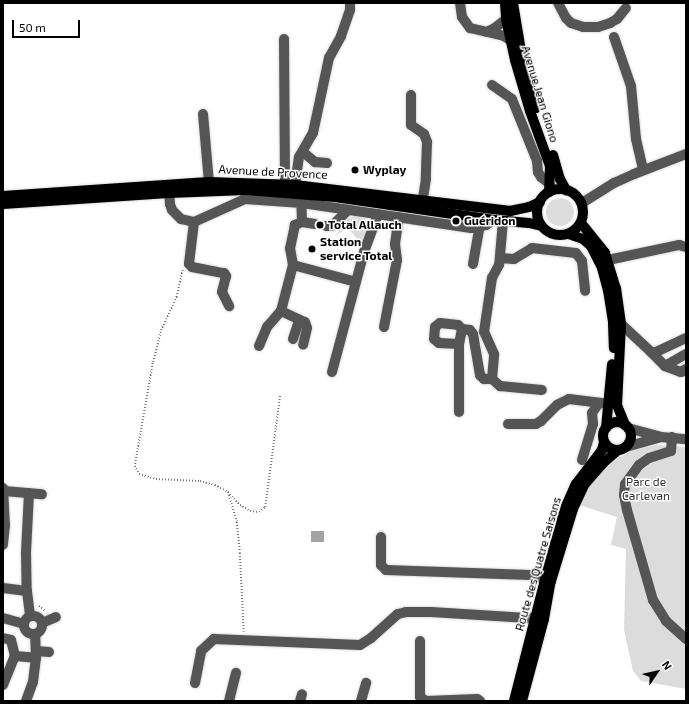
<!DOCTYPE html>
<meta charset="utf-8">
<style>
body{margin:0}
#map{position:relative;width:689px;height:704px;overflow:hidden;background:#fff;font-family:"Exo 2",sans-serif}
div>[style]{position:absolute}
.green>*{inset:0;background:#dcdcdc}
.round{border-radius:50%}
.water>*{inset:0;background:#a3a3a3;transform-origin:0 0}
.path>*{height:1.5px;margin-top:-0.75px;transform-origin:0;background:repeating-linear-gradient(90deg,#777 0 1px,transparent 0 3px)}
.roads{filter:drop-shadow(0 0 1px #dbdbdb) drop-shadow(0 0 1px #dbdbdb)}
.minor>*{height:10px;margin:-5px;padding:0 5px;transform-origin:5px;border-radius:5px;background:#555}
.minor>.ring{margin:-5px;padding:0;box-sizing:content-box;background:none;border:10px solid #555;border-radius:50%}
.major>*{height:10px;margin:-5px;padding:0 5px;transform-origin:5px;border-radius:5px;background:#000}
.major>.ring{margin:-5px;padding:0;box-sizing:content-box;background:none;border:10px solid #000;border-radius:50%}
.dots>*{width:11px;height:11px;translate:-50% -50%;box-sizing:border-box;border:2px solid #fff;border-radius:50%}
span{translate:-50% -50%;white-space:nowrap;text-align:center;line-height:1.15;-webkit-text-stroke:3px #fff;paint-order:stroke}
.street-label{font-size:12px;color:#000}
.poi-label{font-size:12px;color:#000;font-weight:700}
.left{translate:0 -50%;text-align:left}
.park-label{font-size:12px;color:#333}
.frame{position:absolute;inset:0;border:4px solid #000;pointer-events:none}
.north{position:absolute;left:637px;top:652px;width:40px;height:40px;-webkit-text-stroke:3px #fff;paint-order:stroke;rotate:56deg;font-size:11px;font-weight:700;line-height:16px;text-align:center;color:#000}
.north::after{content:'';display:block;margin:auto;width:14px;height:18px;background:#000;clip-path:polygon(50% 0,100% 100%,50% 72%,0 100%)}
.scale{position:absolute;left:12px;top:20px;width:68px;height:18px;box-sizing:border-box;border:2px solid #000;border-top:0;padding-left:5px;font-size:12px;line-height:14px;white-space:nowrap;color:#000;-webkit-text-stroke:3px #fff;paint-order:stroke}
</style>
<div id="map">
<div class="green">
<i class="round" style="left:546px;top:198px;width:28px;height:28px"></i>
<i style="clip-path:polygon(355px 216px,364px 218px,369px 222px,369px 226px,361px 249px,359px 248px,361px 244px,348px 228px,335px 236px,348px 218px)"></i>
<i style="clip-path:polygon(655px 445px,686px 447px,686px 689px,641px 681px,633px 671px,624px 630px,626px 549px,611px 545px,617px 517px,579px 505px,586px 490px,609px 463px,632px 451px)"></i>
</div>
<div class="water">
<i style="left:311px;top:531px;width:13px;height:11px"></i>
</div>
<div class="path">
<i style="left:183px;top:270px;width:28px;rotate:103deg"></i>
<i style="left:177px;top:297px;width:38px;rotate:115deg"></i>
<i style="left:161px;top:332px;width:32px;rotate:104deg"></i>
<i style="left:153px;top:363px;width:105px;rotate:99.9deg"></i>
<i style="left:135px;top:466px;width:9px;rotate:63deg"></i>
<i style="left:139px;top:474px;width:18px;rotate:16deg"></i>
<i style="left:156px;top:479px;width:44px;rotate:2.6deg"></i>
<i style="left:200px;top:481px;width:16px;rotate:15deg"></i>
<i style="left:215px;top:485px;width:15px;rotate:28deg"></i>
<i style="left:228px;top:492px;width:18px;rotate:47deg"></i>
<i style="left:240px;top:505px;width:12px;rotate:31deg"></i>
<i style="left:250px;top:511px;width:9px;rotate:6deg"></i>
<i style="left:259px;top:512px;width:8px;rotate:-40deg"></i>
<i style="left:265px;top:507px;width:113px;rotate:-82.4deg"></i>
<i style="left:229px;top:495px;width:28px;rotate:73deg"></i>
<i style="left:237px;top:522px;width:31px;rotate:84deg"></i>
<i style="left:240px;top:553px;width:79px;rotate:87.1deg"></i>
<i style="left:39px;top:606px;width:8px;rotate:40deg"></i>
</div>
<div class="roads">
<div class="minor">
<i style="left:460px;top:3px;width:14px;rotate:82deg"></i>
<i style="left:462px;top:17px;width:14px;rotate:54deg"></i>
<i style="left:470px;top:28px;width:35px;rotate:13deg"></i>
<i style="left:504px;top:36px;width:7px;rotate:34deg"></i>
<i style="left:558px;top:3px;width:17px;rotate:62deg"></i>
<i style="left:566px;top:18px;width:7px;rotate:45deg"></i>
<i style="left:571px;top:23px;width:13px;rotate:18deg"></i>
<i style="left:583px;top:27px;width:15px"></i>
<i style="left:598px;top:27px;width:13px;rotate:-18deg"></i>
<i style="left:610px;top:23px;width:8px;rotate:-30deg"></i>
<i style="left:617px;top:19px;width:14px;rotate:-51deg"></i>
<i style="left:487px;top:32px;width:9px;rotate:-27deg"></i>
<i style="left:495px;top:28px;width:14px;rotate:-39deg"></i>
<i style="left:614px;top:37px;width:52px;rotate:70.9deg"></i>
<i style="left:631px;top:86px;width:53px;rotate:84.6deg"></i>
<i style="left:636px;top:139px;width:32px;rotate:77deg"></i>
<i style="left:284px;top:39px;width:153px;rotate:89.6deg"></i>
<i style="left:492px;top:85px;width:24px;rotate:35deg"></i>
<i style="left:512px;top:99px;width:67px;rotate:68deg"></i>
<i style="left:537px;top:161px;width:11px;rotate:85deg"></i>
<i style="left:538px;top:172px;width:6px;rotate:59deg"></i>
<i style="left:541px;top:177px;width:11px;rotate:38deg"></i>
<i style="left:411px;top:95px;width:30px;rotate:90deg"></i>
<i style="left:411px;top:125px;width:16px;rotate:35deg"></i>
<i style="left:424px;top:134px;width:9px;rotate:69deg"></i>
<i style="left:427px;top:142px;width:37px;rotate:92deg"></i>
<i style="left:426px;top:179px;width:30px;rotate:99deg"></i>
<i style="left:203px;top:114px;width:68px;rotate:85deg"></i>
<i style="left:303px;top:152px;width:16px;rotate:40deg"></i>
<i style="left:315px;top:162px;width:12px;rotate:5deg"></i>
<i style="left:169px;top:186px;width:18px;rotate:87deg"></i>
<i style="left:170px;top:204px;width:6px;rotate:72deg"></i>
<i style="left:172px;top:210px;width:13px;rotate:45deg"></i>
<i style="left:181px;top:219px;width:13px;rotate:13deg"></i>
<i style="left:194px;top:222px;width:56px;rotate:-24.3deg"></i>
<i style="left:245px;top:199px;width:57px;rotate:4deg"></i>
<i style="left:302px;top:203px;width:171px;rotate:8.4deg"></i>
<i style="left:471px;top:228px;width:15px;rotate:-11deg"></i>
<i style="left:486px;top:225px;width:9px;rotate:-32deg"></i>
<i style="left:582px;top:203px;width:38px;rotate:-32deg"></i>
<i style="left:614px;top:183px;width:22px;rotate:-24deg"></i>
<i style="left:634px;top:174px;width:56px;rotate:-21deg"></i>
<i style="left:503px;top:221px;width:37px;rotate:95deg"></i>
<i style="left:500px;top:258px;width:14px;rotate:4deg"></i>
<i style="left:514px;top:259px;width:21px;rotate:-31deg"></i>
<i style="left:532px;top:248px;width:44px;rotate:6.5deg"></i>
<i style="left:576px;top:253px;width:10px;rotate:53deg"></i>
<i style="left:582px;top:261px;width:30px;rotate:84deg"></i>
<i style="left:194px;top:222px;width:42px;rotate:96.8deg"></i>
<i style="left:189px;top:264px;width:4px;rotate:45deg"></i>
<i style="left:192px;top:267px;width:33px;rotate:11deg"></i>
<i style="left:224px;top:273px;width:4px;rotate:56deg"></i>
<i style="left:226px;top:276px;width:16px;rotate:104deg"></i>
<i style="left:222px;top:292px;width:16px;rotate:63deg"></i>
<i style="left:302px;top:222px;width:8px;rotate:157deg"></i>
<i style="left:295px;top:225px;width:24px;rotate:102deg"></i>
<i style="left:290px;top:248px;width:17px;rotate:80deg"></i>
<i style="left:293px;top:265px;width:65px;rotate:15.1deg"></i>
<i style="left:315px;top:224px;width:13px;rotate:-171deg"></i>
<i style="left:302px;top:222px;width:28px;rotate:-92deg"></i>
<i style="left:301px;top:194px;width:11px;rotate:-124deg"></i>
<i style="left:295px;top:185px;width:28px;rotate:-82deg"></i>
<i style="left:299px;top:157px;width:28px;rotate:-60deg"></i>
<i style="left:313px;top:133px;width:77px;rotate:-78deg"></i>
<i style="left:329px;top:58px;width:25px;rotate:-61deg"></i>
<i style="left:341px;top:36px;width:28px;rotate:-71deg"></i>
<i style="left:350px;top:10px;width:7px;rotate:-90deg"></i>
<i style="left:326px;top:226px;width:6px"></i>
<i style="left:332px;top:226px;width:23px;rotate:-45deg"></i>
<i style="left:608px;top:260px;width:73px;rotate:-11.9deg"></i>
<i style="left:679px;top:245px;width:7px;rotate:16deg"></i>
<i style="left:473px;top:264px;width:39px;rotate:-80deg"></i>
<i style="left:281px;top:311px;width:26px;rotate:25deg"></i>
<i style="left:305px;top:322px;width:6px;rotate:72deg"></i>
<i style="left:307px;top:328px;width:17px;rotate:103deg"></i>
<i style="left:621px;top:324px;width:41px;rotate:43deg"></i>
<i style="left:651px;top:352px;width:5px"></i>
<i style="left:656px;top:352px;width:33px;rotate:-25deg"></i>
<i style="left:384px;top:327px;width:68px;rotate:-79deg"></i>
<i style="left:397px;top:260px;width:16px;rotate:-97deg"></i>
<i style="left:395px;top:244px;width:27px;rotate:-82deg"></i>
<i style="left:462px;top:329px;width:15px;rotate:101deg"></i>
<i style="left:459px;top:344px;width:20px;rotate:-177deg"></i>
<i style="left:439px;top:343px;width:6px;rotate:-141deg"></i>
<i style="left:434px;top:339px;width:12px;rotate:-85deg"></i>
<i style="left:435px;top:327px;width:6px;rotate:-39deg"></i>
<i style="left:440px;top:323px;width:18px;rotate:6deg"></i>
<i style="left:458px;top:325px;width:6px;rotate:45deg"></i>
<i style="left:462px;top:329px;width:8px;rotate:7deg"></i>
<i style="left:470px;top:330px;width:5px;rotate:53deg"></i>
<i style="left:473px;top:334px;width:42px;rotate:80.3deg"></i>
<i style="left:480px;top:375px;width:6px;rotate:45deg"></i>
<i style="left:484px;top:379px;width:8px"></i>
<i style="left:492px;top:379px;width:25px;rotate:-85deg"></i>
<i style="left:494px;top:354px;width:24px;rotate:-114deg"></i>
<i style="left:484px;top:332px;width:55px;rotate:-81.6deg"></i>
<i style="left:492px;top:278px;width:15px;rotate:-62deg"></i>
<i style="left:499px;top:265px;width:7px;rotate:-82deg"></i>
<i style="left:293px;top:339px;width:20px;rotate:-72deg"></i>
<i style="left:459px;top:344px;width:68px;rotate:90deg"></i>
<i style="left:259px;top:346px;width:21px;rotate:-67deg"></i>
<i style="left:267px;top:327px;width:21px;rotate:-49deg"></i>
<i style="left:281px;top:311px;width:48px;rotate:-75.4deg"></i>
<i style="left:651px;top:352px;width:20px;rotate:45deg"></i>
<i style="left:665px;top:366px;width:17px;rotate:21deg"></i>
<i style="left:681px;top:372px;width:6px;rotate:-31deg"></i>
<i style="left:665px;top:366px;width:24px;rotate:-30deg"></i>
<i style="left:332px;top:372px;width:124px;rotate:-75.1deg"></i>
<i style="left:364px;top:252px;width:40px;rotate:-69.8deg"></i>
<i style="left:492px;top:379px;width:11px;rotate:41deg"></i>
<i style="left:500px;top:386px;width:42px;rotate:5.4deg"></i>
<i style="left:508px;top:424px;width:28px"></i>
<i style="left:536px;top:424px;width:6px;rotate:-31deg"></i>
<i style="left:541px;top:421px;width:23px;rotate:-45deg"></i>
<i style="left:557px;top:405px;width:13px;rotate:-27deg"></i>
<i style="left:569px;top:399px;width:39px;rotate:7deg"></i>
<i style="left:628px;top:428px;width:34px;rotate:15deg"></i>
<i style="left:672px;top:437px;width:14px;rotate:94deg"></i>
<i style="left:671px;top:451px;width:23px;rotate:162deg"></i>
<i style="left:649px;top:458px;width:12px;rotate:145deg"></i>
<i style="left:639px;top:465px;width:24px;rotate:126deg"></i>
<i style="left:625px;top:484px;width:11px;rotate:95deg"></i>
<i style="left:624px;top:495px;width:15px;rotate:79deg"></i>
<i style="left:627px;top:510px;width:94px;rotate:73.9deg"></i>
<i style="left:653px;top:600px;width:25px;rotate:58deg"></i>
<i style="left:666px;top:621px;width:27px;rotate:42deg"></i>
<i style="left:626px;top:447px;width:36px;rotate:-16deg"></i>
<i style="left:661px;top:437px;width:25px;rotate:5deg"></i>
<i style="left:582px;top:460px;width:38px;rotate:-73deg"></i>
<i style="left:593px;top:424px;width:11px;rotate:-95deg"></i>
<i style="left:592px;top:413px;width:12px;rotate:-55deg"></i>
<i style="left:3px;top:488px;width:37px;rotate:87deg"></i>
<i style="left:5px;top:525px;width:20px;rotate:96deg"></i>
<i style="left:4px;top:491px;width:38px;rotate:5deg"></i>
<i style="left:29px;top:493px;width:59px;rotate:92.9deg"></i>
<i style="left:26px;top:552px;width:39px;rotate:89deg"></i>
<i style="left:27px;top:591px;width:25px;rotate:83deg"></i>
<i style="left:381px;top:537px;width:28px;rotate:90deg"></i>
<i style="left:381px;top:565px;width:7px;rotate:45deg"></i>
<i style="left:386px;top:570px;width:144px;rotate:2deg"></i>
<i style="left:530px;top:575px;width:22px;rotate:16deg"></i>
<i style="left:3px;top:588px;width:24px;rotate:7deg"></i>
<i class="ring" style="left:24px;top:616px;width:8px;height:8px"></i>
<i style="left:3px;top:618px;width:22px;rotate:16deg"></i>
<i style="left:42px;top:623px;width:15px;rotate:-23deg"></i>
<i style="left:3px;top:638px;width:8px;rotate:14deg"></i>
<i style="left:11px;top:640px;width:16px;rotate:76deg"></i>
<i style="left:15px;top:656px;width:21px;rotate:5deg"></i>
<i style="left:420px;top:641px;width:56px;rotate:90deg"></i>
<i style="left:420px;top:697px;width:7px;rotate:34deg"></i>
<i style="left:426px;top:701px;width:51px;rotate:-2.2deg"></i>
<i style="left:477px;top:699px;width:4px;rotate:34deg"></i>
<i style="left:36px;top:651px;width:13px;rotate:4deg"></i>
<i style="left:195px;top:683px;width:33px;rotate:-79deg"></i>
<i style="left:201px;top:651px;width:18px;rotate:-43deg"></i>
<i style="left:214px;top:639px;width:146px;rotate:2.4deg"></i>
<i style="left:360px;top:645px;width:13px;rotate:-32deg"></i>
<i style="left:371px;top:638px;width:36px;rotate:-42deg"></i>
<i style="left:398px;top:614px;width:8px;rotate:-14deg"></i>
<i style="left:406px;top:612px;width:25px"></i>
<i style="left:431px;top:612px;width:113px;rotate:3.5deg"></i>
<i style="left:3px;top:685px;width:31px;rotate:-68deg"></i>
<i style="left:26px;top:701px;width:20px;rotate:-70deg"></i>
<i style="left:33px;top:682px;width:24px;rotate:-83deg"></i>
<i style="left:36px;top:658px;width:24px;rotate:-92deg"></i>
<i style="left:229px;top:701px;width:29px;rotate:-76deg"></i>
<i style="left:300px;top:701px;width:7px;rotate:-74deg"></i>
<i style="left:361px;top:701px;width:19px;rotate:-74deg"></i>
</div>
<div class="major">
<i style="left:505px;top:3px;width:16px;rotate:86deg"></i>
<i style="left:506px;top:19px;width:42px;rotate:77.6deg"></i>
<i style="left:515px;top:60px;width:53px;rotate:73.6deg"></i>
<i style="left:530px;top:111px;width:59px;rotate:70deg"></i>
<i style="left:550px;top:166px;width:26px;rotate:92deg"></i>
<i style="left:513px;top:3px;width:55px;rotate:80.5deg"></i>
<i style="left:522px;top:57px;width:53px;rotate:74.6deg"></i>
<i style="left:553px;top:155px;width:25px;rotate:74deg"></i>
<i style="left:560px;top:179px;width:13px;rotate:61deg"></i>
<i class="ring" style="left:537px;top:189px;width:36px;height:36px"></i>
<i style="left:3px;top:196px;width:206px;rotate:-3.9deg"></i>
<i style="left:209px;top:182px;width:86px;rotate:2deg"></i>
<i style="left:295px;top:185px;width:217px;rotate:6.9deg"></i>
<i style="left:510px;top:211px;width:19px;rotate:-12deg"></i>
<i style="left:529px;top:207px;width:12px;rotate:-24deg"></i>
<i style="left:3px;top:204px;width:166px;rotate:-3.8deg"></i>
<i style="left:169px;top:193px;width:77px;rotate:-2.2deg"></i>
<i style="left:246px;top:190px;width:89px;rotate:4.5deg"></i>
<i style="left:335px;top:197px;width:161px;rotate:8.2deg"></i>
<i style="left:494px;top:220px;width:35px;rotate:5deg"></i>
<i style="left:529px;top:223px;width:13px;rotate:13deg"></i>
<i style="left:581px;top:223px;width:38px;rotate:51deg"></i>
<i style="left:605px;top:253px;width:37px;rotate:73deg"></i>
<i style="left:616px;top:288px;width:36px;rotate:82deg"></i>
<i style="left:621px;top:324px;width:81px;rotate:92.8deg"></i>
<i style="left:617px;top:405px;width:22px;rotate:68deg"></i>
<i style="left:569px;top:234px;width:15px;rotate:20deg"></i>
<i style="left:583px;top:239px;width:11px;rotate:41deg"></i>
<i style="left:591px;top:246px;width:25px;rotate:63deg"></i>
<i style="left:602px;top:268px;width:23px;rotate:75deg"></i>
<i style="left:608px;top:290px;width:33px;rotate:81deg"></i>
<i style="left:613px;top:323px;width:25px;rotate:88deg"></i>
<i class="ring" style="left:603px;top:422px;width:18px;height:18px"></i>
<i style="left:606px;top:428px;width:64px;rotate:-84.6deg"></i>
<i style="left:514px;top:701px;width:126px;rotate:-75.7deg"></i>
<i style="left:545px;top:579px;width:76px;rotate:-74deg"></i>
<i style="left:566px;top:506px;width:24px;rotate:-66deg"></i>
<i style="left:576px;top:484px;width:43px;rotate:-52.6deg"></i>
<i style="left:602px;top:450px;width:8px;rotate:-76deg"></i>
<i style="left:522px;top:701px;width:85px;rotate:-75deg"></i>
<i style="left:544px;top:619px;width:39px;rotate:-80deg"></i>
<i style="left:551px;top:581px;width:75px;rotate:-73deg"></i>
<i style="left:573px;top:509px;width:26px;rotate:-65deg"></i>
<i style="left:584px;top:485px;width:29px;rotate:-49deg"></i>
<i style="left:603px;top:463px;width:18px;rotate:-41deg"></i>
</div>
</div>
<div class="dots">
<i style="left:355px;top:170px;background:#000"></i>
<i style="left:456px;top:221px;background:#000"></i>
<i style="left:320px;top:225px;background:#000"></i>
<i style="left:312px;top:249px;background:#000"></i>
</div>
<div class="street-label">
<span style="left:540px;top:94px;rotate:73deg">Avenue Jean Giono</span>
<span style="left:273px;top:172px;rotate:3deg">Avenue de Provence</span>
<span style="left:538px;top:564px;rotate:-74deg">Route des Quatre Saisons</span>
</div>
<div class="poi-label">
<span class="left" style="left:363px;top:170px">Wyplay</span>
<span class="left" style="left:464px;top:221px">Guéridon</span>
<span class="left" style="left:328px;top:225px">Total Allauch</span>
<span class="left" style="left:320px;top:249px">Station<br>service Total</span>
</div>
<div class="park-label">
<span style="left:646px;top:489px">Parc de<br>Carlevan</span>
</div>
<div class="frame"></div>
<div class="north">N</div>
<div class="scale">50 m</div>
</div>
